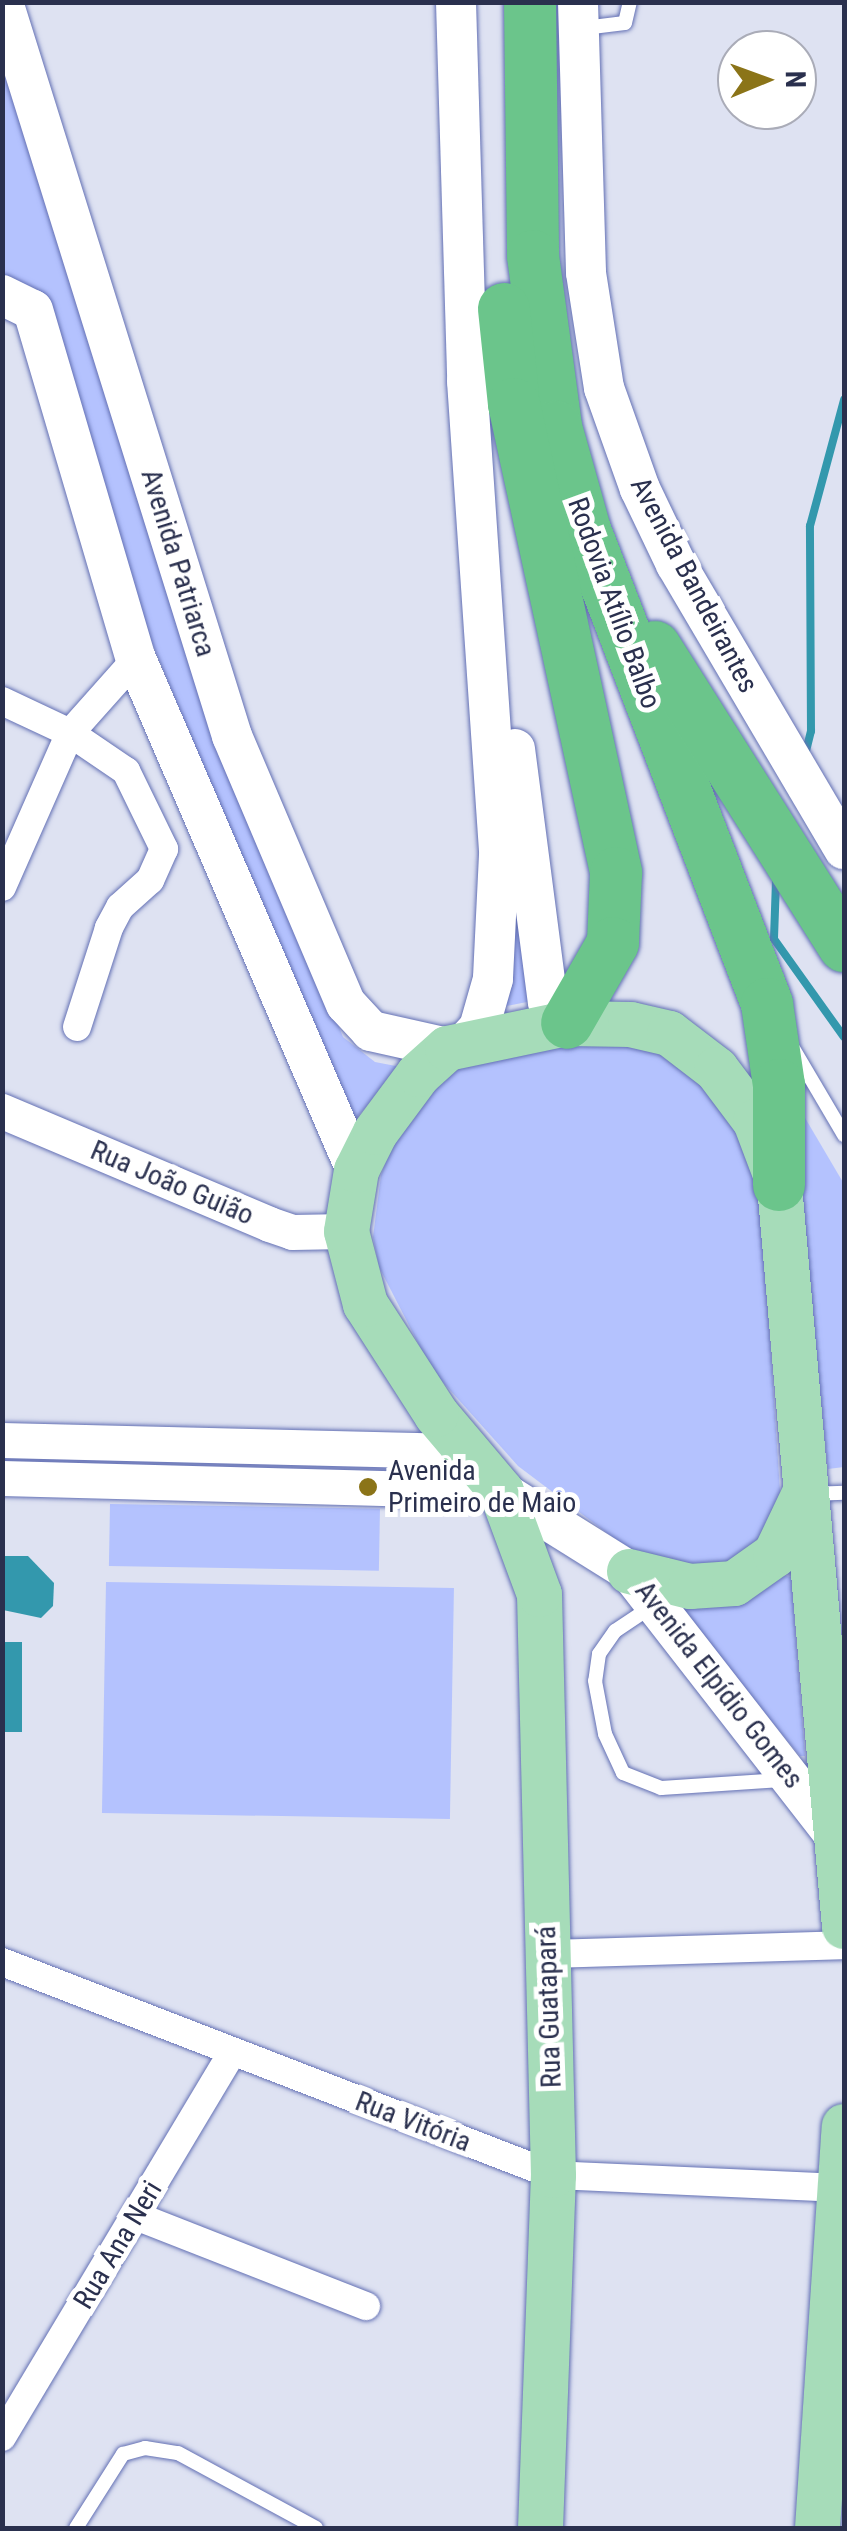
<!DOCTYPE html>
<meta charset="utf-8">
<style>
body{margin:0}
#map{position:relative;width:847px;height:2531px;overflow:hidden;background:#dee2f2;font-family:"Roboto Condensed",sans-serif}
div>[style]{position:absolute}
.green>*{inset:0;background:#b4c2fe;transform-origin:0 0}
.water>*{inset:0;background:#3398ad;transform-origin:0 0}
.stream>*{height:8px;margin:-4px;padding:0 4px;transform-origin:4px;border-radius:4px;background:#3398ad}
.roads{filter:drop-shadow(0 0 2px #6370b4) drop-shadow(0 0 2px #6370b4)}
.service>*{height:14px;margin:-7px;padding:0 7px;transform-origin:7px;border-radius:7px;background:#fff}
.minor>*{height:28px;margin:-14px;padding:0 14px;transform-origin:14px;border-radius:14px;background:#fff}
.tertiary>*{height:35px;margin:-17.5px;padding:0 17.5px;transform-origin:17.5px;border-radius:17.5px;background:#fff}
.secondary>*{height:40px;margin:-20px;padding:0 20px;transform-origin:20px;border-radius:20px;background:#fff}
.primary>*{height:45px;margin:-22.5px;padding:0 22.5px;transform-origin:22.5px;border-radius:22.5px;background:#a6dcb9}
.motorway>*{height:52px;margin:-26px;padding:0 26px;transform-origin:26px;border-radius:26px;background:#6bc58b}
.dots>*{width:28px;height:28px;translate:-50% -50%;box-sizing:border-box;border:5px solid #fff;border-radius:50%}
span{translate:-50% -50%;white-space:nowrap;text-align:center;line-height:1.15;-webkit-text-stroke:10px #fff;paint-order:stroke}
.street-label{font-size:28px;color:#2a304e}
.poi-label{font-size:28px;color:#2a304e}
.left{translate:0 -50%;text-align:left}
.frame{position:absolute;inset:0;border:5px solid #2a304e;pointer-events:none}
.north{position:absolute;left:717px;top:30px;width:100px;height:100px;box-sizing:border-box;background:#fff;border:2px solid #aaacb8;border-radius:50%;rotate:89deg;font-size:28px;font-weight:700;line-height:40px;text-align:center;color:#2a304e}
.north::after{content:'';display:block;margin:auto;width:35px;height:45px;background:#8b7418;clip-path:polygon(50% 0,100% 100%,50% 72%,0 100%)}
</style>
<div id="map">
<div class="green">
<i style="clip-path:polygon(2px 67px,182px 642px,343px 1037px,375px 1062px,401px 1067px,351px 1124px,3px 282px)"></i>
<i style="clip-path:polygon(513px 800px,532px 1001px,496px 1008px)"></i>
<i style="clip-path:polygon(587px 1037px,660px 1052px,715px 1093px,751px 1163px,761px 1208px,782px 1520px,728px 1568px,643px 1560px,518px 1466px,432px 1370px,379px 1267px,373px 1237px,381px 1175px,393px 1142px,428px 1093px,462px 1062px)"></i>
<i style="clip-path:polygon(788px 1089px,844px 1184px,844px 1467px,828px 1469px)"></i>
<i style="left:110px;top:1504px;width:270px;height:62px;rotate:1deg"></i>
<i style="clip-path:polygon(776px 1574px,791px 1577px,805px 1756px,800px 1756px,677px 1606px)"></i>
<i style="left:106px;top:1582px;width:348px;height:231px;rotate:1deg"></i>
</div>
<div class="water">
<i style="clip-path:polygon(3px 1556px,28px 1556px,54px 1583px,53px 1606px,41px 1618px,3px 1610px)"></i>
<i style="left:3px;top:1642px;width:19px;height:90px"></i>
</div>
<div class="stream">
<i style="left:805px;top:755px;width:25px;rotate:-76deg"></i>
<i style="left:811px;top:731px;width:205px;rotate:-90.3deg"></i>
<i style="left:810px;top:526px;width:131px;rotate:-74.9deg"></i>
<i style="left:776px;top:881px;width:58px;rotate:92deg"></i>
<i style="left:774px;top:939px;width:120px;rotate:54.5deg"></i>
</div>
<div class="roads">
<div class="service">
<i style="left:584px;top:28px;width:41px;rotate:-7deg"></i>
<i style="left:625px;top:23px;width:22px;rotate:-77deg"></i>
<i style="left:794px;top:1050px;width:99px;rotate:59.5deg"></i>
<i style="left:810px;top:1494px;width:34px;rotate:-2deg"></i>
<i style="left:651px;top:1607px;width:43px;rotate:146.3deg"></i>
<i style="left:615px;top:1631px;width:28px;rotate:125deg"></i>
<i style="left:599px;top:1654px;width:27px;rotate:98deg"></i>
<i style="left:595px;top:1681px;width:54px;rotate:79.3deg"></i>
<i style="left:605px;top:1734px;width:43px;rotate:65.2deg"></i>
<i style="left:623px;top:1773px;width:41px;rotate:21.5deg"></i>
<i style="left:661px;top:1788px;width:121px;rotate:-3.8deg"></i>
<i style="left:76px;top:2528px;width:88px;rotate:-57.6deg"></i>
<i style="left:123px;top:2454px;width:23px;rotate:-15deg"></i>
<i style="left:145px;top:2448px;width:33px;rotate:9deg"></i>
<i style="left:178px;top:2453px;width:157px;rotate:28.5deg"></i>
</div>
<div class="minor">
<i style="left:2px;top:701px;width:75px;rotate:25.2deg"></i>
<i style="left:70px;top:733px;width:68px;rotate:34.2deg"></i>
<i style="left:126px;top:771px;width:87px;rotate:64deg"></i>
<i style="left:164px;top:849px;width:34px;rotate:114deg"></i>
<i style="left:150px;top:880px;width:40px;rotate:138deg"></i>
<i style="left:120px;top:907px;width:24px;rotate:118deg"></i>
<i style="left:109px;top:928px;width:104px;rotate:107.9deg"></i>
<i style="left:2px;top:887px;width:168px;rotate:-66.2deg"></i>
<i style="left:70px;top:733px;width:99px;rotate:-48.3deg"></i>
<i style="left:547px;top:1954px;width:297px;rotate:-1.7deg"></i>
<i style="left:2px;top:1962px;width:591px;rotate:21.14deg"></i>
<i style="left:553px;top:2175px;width:291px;rotate:2.6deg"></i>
<i style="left:136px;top:2216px;width:247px;rotate:21.4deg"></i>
<i style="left:2px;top:2437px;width:448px;rotate:-59.1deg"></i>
</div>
<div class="tertiary">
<i style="left:2px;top:1111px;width:290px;rotate:22.9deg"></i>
<i style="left:269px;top:1224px;width:24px;rotate:19deg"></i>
<i style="left:292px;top:1232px;width:54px;rotate:-1.1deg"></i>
<i style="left:2px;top:1440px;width:465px;rotate:1.4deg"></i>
<i style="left:2px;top:1478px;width:499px;rotate:1.5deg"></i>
</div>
<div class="secondary">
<i style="left:3px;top:2px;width:769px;rotate:72.67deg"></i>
<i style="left:232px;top:736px;width:291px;rotate:67deg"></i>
<i style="left:346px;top:1004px;width:37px;rotate:47deg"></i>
<i style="left:371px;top:1031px;width:78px;rotate:12.6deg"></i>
<i style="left:456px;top:2px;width:379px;rotate:88.3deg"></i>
<i style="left:467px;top:381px;width:475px;rotate:86.1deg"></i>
<i style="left:499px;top:855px;width:124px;rotate:92.8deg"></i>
<i style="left:493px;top:979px;width:51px;rotate:105.9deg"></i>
<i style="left:479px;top:1028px;width:19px;rotate:133deg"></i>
<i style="left:578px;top:2px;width:271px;rotate:88.3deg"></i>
<i style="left:586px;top:273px;width:116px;rotate:81.1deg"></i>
<i style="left:604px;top:388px;width:107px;rotate:70.4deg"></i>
<i style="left:640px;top:489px;width:83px;rotate:64.4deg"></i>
<i style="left:676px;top:564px;width:331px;rotate:59.5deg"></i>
<i style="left:2px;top:295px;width:34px;rotate:26deg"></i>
<i style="left:33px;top:310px;width:364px;rotate:73.6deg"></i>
<i style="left:136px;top:659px;width:556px;rotate:66.71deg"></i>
<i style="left:515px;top:749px;width:255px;rotate:82.6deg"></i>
<i style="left:548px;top:1002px;width:28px;rotate:48deg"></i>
<i style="left:501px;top:1491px;width:151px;rotate:32deg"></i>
<i style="left:629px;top:1571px;width:350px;rotate:52.1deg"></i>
</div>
<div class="primary">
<i style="left:629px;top:1571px;width:63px;rotate:13.8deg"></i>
<i style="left:690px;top:1586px;width:44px;rotate:-3.9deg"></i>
<i style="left:734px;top:1583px;width:50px;rotate:-35.3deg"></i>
<i style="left:775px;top:1554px;width:65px;rotate:-64.6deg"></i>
<i style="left:540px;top:2528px;width:353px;rotate:-87.9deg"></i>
<i style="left:553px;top:2175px;width:581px;rotate:-91.38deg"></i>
<i style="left:539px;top:1594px;width:110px;rotate:-110.3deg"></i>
<i style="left:501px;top:1491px;width:101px;rotate:-130.2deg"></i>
<i style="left:436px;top:1414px;width:131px;rotate:-122.8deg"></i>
<i style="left:365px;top:1304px;width:75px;rotate:-104.6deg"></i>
<i style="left:346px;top:1231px;width:62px;rotate:-80.7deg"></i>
<i style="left:356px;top:1170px;width:42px;rotate:-63.4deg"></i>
<i style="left:375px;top:1132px;width:72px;rotate:-53.4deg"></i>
<i style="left:418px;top:1074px;width:39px;rotate:-42deg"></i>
<i style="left:447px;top:1048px;width:123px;rotate:-11.8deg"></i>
<i style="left:567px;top:1023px;width:63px;rotate:0.9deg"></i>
<i style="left:630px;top:1024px;width:40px;rotate:13deg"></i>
<i style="left:669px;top:1033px;width:59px;rotate:37.5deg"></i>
<i style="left:716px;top:1069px;width:65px;rotate:53.1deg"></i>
<i style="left:755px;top:1121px;width:68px;rotate:69.4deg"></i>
<i style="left:779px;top:1185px;width:744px;rotate:84.99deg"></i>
<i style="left:817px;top:2528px;width:403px;rotate:-86.2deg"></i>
</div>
<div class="motorway">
<i style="left:530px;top:2px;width:254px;rotate:89.3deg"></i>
<i style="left:533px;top:256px;width:173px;rotate:82.3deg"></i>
<i style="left:556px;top:427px;width:107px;rotate:74.3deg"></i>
<i style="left:585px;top:530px;width:508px;rotate:68.99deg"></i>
<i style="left:767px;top:1004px;width:82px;rotate:81.6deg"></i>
<i style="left:779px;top:1085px;width:100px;rotate:90deg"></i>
<i style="left:504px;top:309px;width:96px;rotate:84deg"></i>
<i style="left:514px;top:404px;width:480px;rotate:77.7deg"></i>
<i style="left:616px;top:873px;width:70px;rotate:92.5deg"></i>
<i style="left:613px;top:943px;width:92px;rotate:119.9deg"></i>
<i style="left:655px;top:647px;width:354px;rotate:57.7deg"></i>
</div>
</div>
<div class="dots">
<i style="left:368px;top:1487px;background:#8b7418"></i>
</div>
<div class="street-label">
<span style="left:178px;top:563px;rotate:73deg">Avenida Patriarca</span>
<span style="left:694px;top:585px;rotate:62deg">Avenida Bandeirantes</span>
<span style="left:614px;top:603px;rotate:70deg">Rodovia Atílio Balbo</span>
<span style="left:172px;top:1183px;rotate:23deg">Rua João Guião</span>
<span style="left:719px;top:1685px;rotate:52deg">Avenida Elpídio Gomes</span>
<span style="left:549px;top:2007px;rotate:-92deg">Rua Guatapará</span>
<span style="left:413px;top:2122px;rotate:21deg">Rua Vitória</span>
<span style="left:118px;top:2245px;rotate:-59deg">Rua Ana Neri</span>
</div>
<div class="poi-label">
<span class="left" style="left:388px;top:1487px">Avenida<br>Primeiro de Maio</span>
</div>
<div class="frame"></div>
<div class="north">N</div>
</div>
